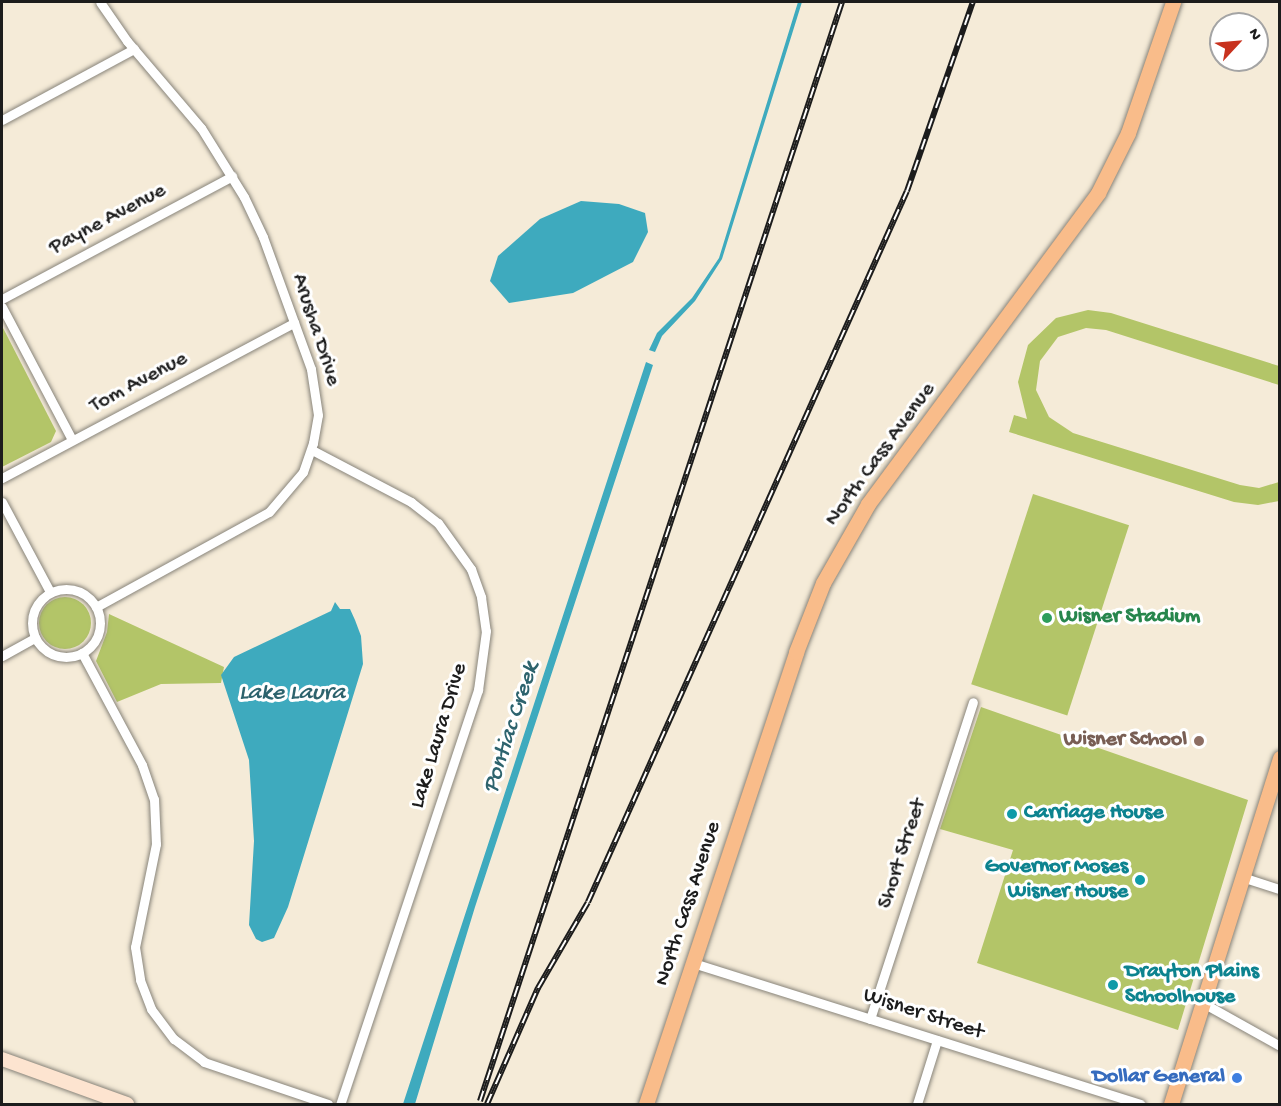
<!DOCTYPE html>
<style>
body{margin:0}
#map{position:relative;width:1281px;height:1106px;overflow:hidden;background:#f5ebd8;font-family:"Gochi Hand",sans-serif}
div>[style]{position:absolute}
.green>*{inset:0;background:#b3c568;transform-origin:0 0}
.round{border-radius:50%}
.water>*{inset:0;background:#3eaabe}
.roads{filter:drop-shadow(0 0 2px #88847a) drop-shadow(0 0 2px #88847a)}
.street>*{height:9px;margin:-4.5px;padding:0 4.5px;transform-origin:4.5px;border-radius:4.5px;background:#fff}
.street>.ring{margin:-4.5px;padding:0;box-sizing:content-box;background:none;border:9px solid #fff;border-radius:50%}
.secondary>*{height:14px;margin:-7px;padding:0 7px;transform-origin:7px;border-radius:7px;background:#fde4d0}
.primary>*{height:15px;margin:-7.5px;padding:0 7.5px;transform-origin:7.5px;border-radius:7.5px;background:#f9bc8a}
.rail>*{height:6px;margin-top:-3px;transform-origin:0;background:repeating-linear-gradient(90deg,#fff 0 11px,#1c1c1c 0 22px);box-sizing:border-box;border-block:2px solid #1c1c1c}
.dots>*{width:16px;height:16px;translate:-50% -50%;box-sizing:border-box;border:3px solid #fff;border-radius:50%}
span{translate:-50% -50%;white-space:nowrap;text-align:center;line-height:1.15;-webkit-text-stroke:6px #fff;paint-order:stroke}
.street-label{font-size:22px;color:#1c1c1c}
.leisure-label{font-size:22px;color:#27864d;font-weight:700}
.left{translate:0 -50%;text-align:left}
.education-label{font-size:22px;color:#785e54;font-weight:700}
.right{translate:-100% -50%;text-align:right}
.culture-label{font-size:22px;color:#0d838f;font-weight:700}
.shop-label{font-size:22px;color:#366cbe;font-weight:700}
.water-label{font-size:24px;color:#2d636d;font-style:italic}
.frame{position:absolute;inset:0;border:3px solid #1c1c1c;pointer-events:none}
.north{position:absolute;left:1209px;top:12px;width:60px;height:60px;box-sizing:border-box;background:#fff;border:2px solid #a4a4a4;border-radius:50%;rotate:64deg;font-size:16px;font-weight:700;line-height:24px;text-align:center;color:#1c1c1c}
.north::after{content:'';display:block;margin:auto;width:21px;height:27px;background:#c8321e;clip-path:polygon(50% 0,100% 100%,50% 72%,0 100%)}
</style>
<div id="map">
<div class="green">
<i style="clip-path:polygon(1088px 310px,1111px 313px,1279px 366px,1279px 385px,1106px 330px,1086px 328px,1058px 337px,1040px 361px,1036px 390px,1049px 417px,1073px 433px,1240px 485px,1259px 488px,1279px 482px,1279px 501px,1258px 505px,1234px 502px,1009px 432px,1014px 415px,1027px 419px,1018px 382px,1028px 345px,1056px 318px)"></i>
<i style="clip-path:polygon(2px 326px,56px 431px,51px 442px,2px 467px)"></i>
<i style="left:1033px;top:494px;width:101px;height:200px;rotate:18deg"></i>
<i class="round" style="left:39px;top:597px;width:52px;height:52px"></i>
<i style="clip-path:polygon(109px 614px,224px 667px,221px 683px,161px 684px,117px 702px,96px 661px,107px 632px)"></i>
<i style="clip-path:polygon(981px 707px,1248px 800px,1178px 1030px,977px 963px,1013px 850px,940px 829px)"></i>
</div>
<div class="water">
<i style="clip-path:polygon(798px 2px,802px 2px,722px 259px,695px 301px,662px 336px,655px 352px,649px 350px,657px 333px,692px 298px,719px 258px)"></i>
<i style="clip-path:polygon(581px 201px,619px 204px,645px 213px,648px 232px,633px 262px,573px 293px,509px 303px,490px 281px,498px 256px,540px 219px)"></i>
<i style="clip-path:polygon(646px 362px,653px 365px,475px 907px,415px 1104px,403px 1104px)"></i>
<i style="clip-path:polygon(335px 602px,340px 609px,350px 609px,355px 620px,361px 636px,363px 664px,288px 907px,274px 938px,262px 942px,256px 939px,249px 925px,254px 841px,249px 760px,221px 675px,234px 657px,331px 611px)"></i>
</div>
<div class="roads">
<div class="street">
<i style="left:2px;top:120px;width:150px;rotate:-28.3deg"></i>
<i style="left:2px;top:299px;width:261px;rotate:-28.1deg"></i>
<i style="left:2px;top:307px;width:150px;rotate:62.2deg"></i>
<i style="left:312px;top:450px;width:112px;rotate:27.7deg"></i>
<i style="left:411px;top:502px;width:34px;rotate:38deg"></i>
<i style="left:438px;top:523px;width:57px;rotate:54.3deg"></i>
<i style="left:471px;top:569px;width:30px;rotate:70deg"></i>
<i style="left:481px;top:597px;width:34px;rotate:82deg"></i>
<i style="left:486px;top:631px;width:60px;rotate:97.7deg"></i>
<i style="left:478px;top:690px;width:436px;rotate:108.4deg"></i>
<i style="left:2px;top:478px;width:331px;rotate:-28deg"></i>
<i style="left:2px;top:502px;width:102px;rotate:61.9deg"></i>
<i class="ring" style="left:32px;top:589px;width:59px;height:59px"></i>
<i style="left:96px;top:607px;width:197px;rotate:-28.8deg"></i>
<i style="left:269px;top:512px;width:52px;rotate:-49.6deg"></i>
<i style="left:303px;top:472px;width:31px;rotate:-71deg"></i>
<i style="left:313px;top:443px;width:28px;rotate:-80deg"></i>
<i style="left:318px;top:415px;width:47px;rotate:-98.7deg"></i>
<i style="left:311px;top:369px;width:140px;rotate:-110deg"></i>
<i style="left:263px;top:237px;width:44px;rotate:-115.4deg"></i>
<i style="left:244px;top:197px;width:81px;rotate:-121.9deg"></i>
<i style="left:201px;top:128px;width:114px;rotate:-130.4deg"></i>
<i style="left:127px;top:41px;width:47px;rotate:-124.7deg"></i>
<i style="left:82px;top:653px;width:127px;rotate:61.8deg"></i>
<i style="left:142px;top:765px;width:36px;rotate:71deg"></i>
<i style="left:154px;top:799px;width:45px;rotate:87.5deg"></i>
<i style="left:156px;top:844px;width:105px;rotate:101.5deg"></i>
<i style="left:135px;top:947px;width:33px;rotate:81deg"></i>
<i style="left:140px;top:980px;width:31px;rotate:69deg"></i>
<i style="left:151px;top:1009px;width:38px;rotate:53deg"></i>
<i style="left:174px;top:1039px;width:38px;rotate:37deg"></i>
<i style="left:204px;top:1062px;width:131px;rotate:18.7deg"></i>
<i style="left:2px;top:656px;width:38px;rotate:-29deg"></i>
<i style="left:1242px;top:877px;width:40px;rotate:18deg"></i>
<i style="left:693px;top:963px;width:469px;rotate:17.5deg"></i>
<i style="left:1203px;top:1003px;width:88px;rotate:29.2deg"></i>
<i style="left:870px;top:1019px;width:333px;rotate:-72deg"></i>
<i style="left:917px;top:1104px;width:67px;rotate:-72.6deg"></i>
</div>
<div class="secondary">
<i style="left:2px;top:1059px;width:133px;rotate:19.8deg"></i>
</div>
<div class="primary">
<i style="left:646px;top:1104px;width:476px;rotate:-71.6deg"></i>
<i style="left:796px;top:652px;width:74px;rotate:-68.6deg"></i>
<i style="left:823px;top:583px;width:91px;rotate:-60.3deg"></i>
<i style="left:868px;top:504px;width:387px;rotate:-53.5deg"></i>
<i style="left:1098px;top:193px;width:67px;rotate:-63.4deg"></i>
<i style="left:1128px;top:133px;width:139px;rotate:-71deg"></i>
<i style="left:1171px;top:1104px;width:363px;rotate:-72.5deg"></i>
</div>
</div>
<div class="rail">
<i style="left:480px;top:1101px;width:1157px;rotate:-71.77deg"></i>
<i style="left:487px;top:1104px;width:127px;rotate:-66.3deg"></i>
<i style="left:538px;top:988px;width:99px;rotate:-59.8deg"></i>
<i style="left:588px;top:902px;width:779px;rotate:-65.84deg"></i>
<i style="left:907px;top:191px;width:200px;rotate:-70.8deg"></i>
</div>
<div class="dots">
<i style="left:1047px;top:618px;background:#2e9e5b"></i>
<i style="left:1199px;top:741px;background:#8d6e63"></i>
<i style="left:1012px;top:814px;background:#0f9aa8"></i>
<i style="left:1140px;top:880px;background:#0f9aa8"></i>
<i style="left:1113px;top:985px;background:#0f9aa8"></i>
<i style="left:1237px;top:1078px;background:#3f7fe0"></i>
</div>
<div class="street-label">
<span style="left:108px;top:220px;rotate:-28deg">Payne Avenue</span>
<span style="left:315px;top:330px;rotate:72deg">Arusha Drive</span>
<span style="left:139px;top:383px;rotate:-28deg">Tom Avenue</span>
<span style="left:881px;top:455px;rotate:-54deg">North Cass Avenue</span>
<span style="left:440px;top:736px;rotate:-73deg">Lake Laura Drive</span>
<span style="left:903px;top:854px;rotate:-72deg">Short Street</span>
<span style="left:689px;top:904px;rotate:-72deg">North Cass Avenue</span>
<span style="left:923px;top:1015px;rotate:18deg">Wisner Street</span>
</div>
<div class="leisure-label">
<span class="left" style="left:1059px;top:618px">Wisner Stadium</span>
</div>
<div class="education-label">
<span class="right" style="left:1187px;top:741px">Wisner School</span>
</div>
<div class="culture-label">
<span class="left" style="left:1024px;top:814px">Carriage House</span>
<span class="right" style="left:1128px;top:880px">Governor Moses<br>Wisner House</span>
<span class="left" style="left:1125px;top:985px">Drayton Plains<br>Schoolhouse</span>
</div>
<div class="shop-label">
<span class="right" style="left:1225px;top:1078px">Dollar General</span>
</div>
<div class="water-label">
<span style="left:292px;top:694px">Lake Laura</span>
<span style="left:512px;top:728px;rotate:-72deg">Pontiac Creek</span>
</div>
<div class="frame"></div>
<div class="north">N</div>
</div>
